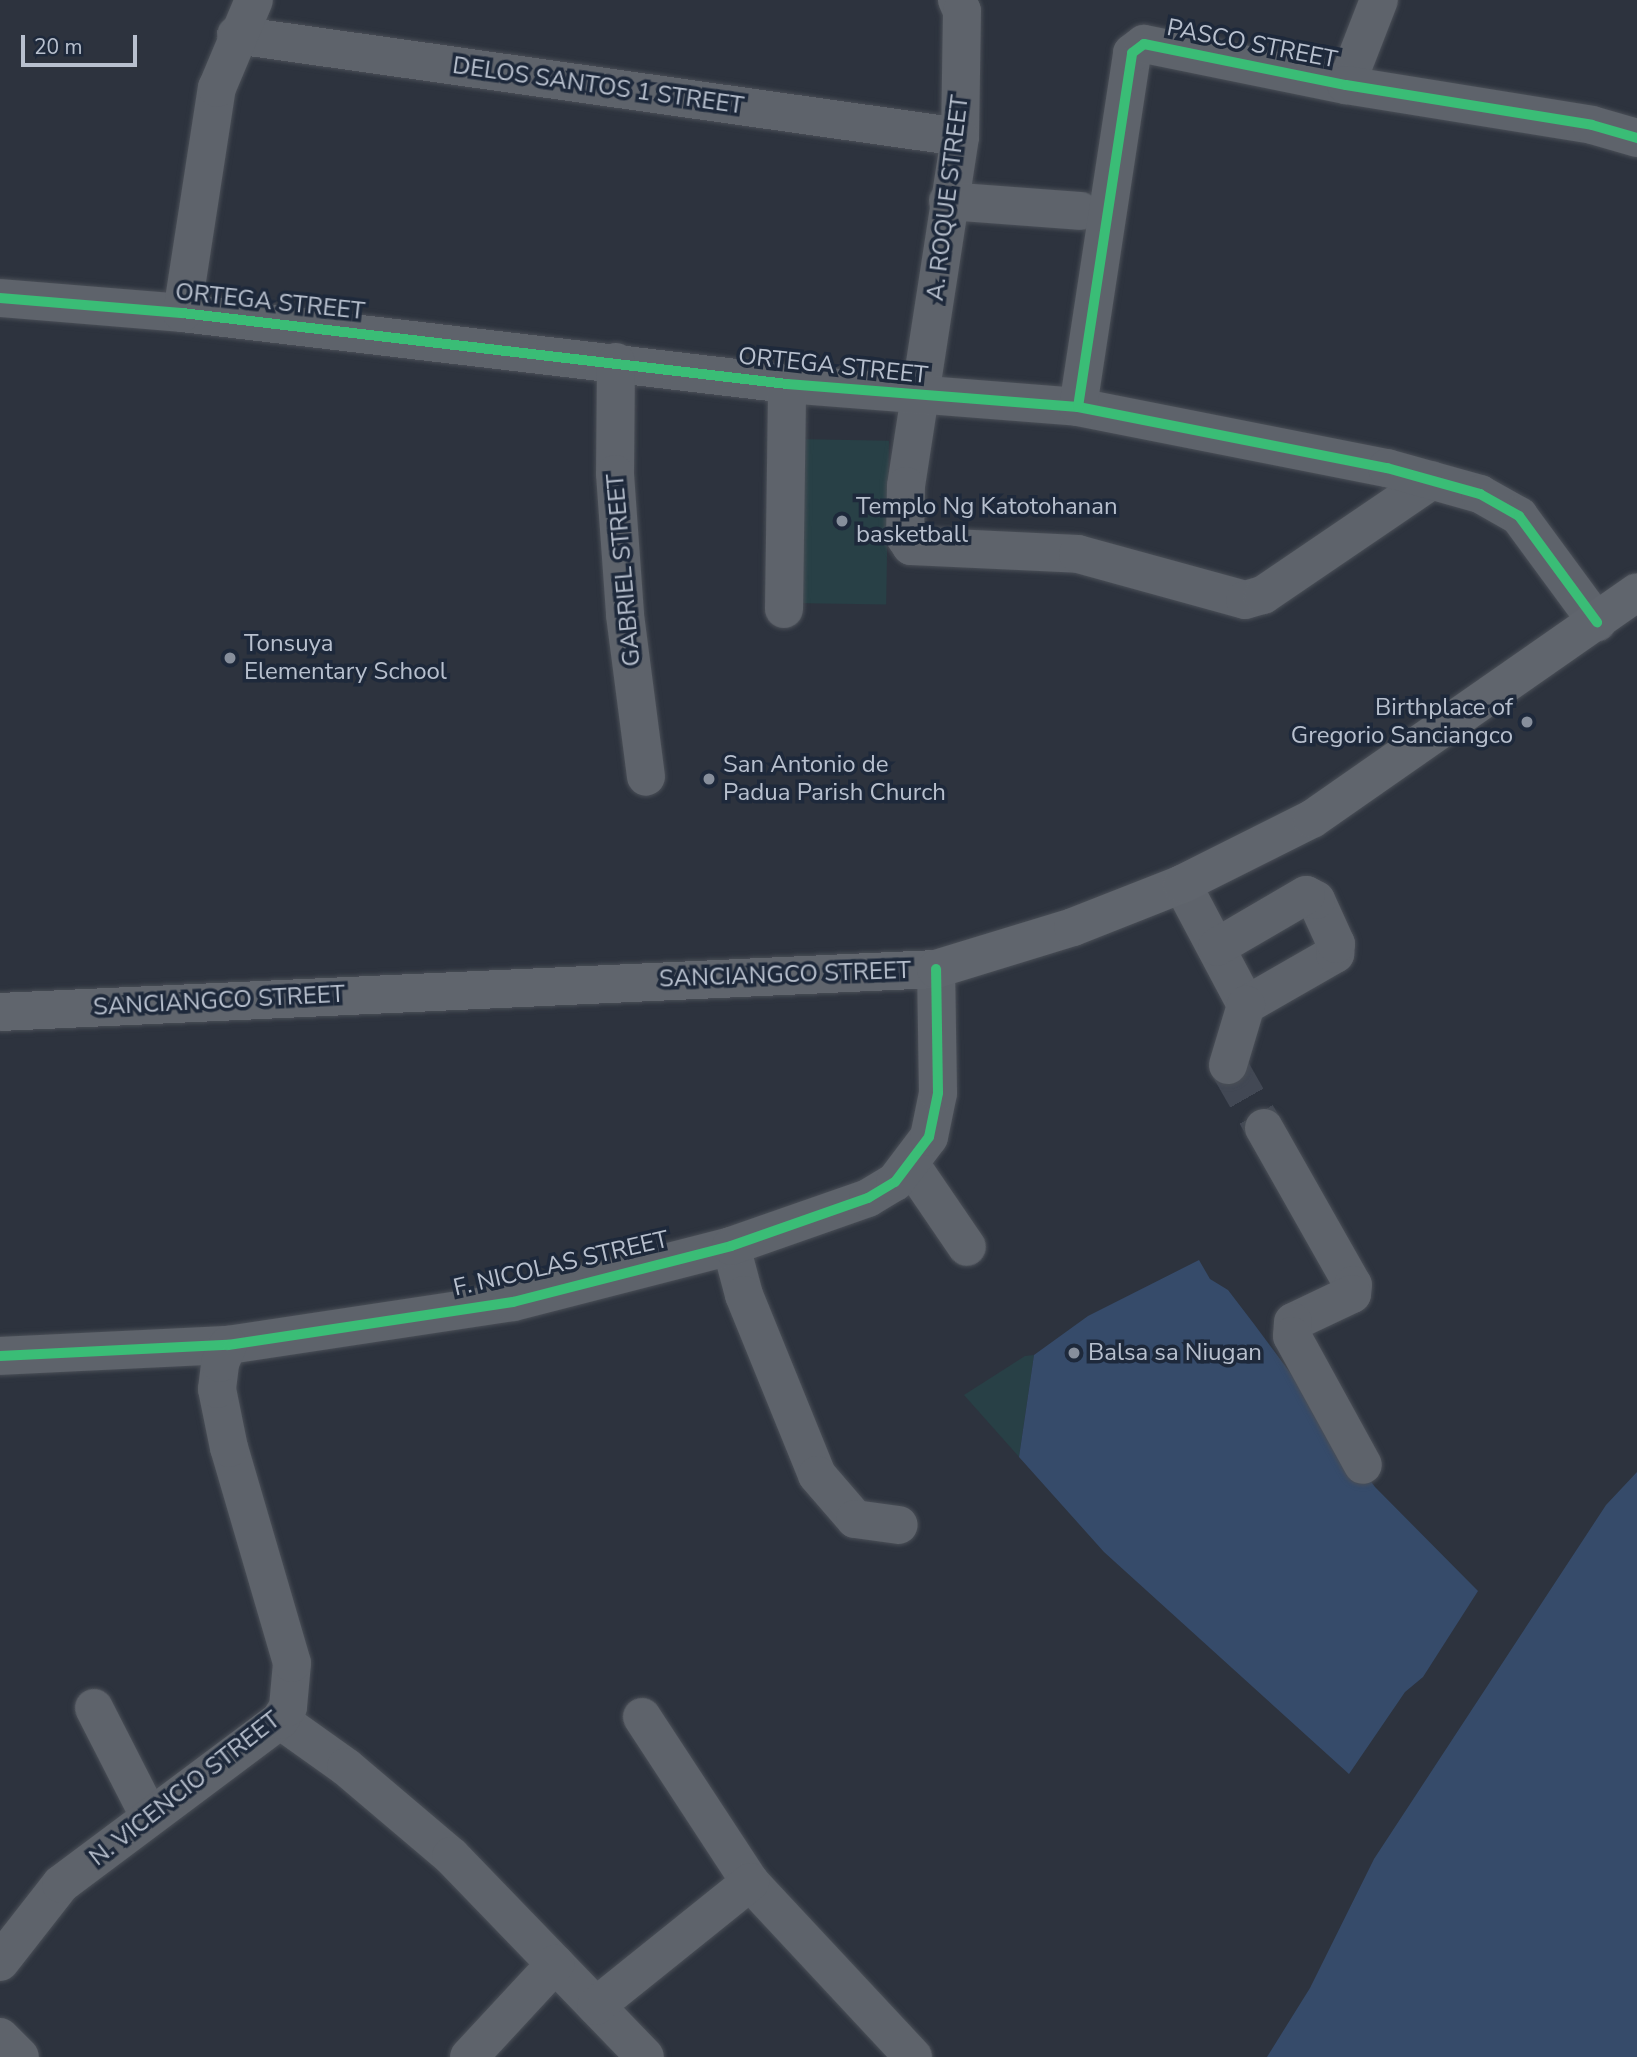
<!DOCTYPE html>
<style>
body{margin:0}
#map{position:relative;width:1637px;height:2057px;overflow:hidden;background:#2d333e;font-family:"Nunito Sans",sans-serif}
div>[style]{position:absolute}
.green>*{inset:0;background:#284046;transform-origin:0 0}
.water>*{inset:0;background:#364b6a}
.minor-tunnel>*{height:38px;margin-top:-19px;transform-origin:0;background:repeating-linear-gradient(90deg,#424854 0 38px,transparent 0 57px)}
.roads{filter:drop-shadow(0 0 2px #4a4f57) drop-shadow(0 0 2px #4a4f57)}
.minor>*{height:38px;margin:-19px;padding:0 19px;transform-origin:19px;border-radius:19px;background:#5e636b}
.major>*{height:38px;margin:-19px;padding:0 19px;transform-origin:19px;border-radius:19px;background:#60656d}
.cycleway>*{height:10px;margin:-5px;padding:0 5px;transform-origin:5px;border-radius:5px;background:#3abd76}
.dots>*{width:19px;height:19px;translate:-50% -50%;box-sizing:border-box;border:4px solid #1e293b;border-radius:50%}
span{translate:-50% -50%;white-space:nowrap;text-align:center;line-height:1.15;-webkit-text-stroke:7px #1e293b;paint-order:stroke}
.street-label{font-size:24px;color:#b8c0ce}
.poi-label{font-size:24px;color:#b8c0ce}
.left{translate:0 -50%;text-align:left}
.right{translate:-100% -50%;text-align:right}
.scale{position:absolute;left:21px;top:35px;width:116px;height:32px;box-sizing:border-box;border:4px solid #b8c0ce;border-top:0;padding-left:9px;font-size:21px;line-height:24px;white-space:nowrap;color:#b8c0ce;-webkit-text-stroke:5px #1e293b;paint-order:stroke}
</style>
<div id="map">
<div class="green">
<i style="left:795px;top:439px;width:94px;height:164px;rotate:1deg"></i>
<i style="clip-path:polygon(1034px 1355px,1019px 1457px,964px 1395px,1025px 1356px)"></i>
</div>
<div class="water">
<i style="clip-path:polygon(1199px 1260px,1210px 1279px,1228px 1290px,1254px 1324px,1375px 1487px,1478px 1591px,1423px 1677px,1405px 1692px,1349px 1774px,1104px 1552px,1019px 1457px,1034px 1355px,1088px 1316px)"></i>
<i style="clip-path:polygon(1637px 1472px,1637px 2057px,1267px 2057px,1310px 1988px,1374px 1859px,1606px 1505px)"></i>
</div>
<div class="minor-tunnel">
<i style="left:1228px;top:1065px;width:73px;rotate:60.3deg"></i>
</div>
<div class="roads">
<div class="minor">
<i style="left:957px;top:0;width:12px;rotate:66deg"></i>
<i style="left:962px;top:11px;width:126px;rotate:90.9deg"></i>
<i style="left:960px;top:137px;width:353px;rotate:98.8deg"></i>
<i style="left:906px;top:486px;width:51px;rotate:91.1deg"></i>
<i style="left:905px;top:537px;width:11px;rotate:56deg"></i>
<i style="left:911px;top:546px;width:167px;rotate:2.7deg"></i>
<i style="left:1078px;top:554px;width:173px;rotate:15.4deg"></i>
<i style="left:1245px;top:600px;width:19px;rotate:-16deg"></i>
<i style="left:1263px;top:595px;width:204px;rotate:-34.2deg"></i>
<i style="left:236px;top:35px;width:731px;rotate:8.02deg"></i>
<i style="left:1346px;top:85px;width:91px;rotate:-68.8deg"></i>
<i style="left:948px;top:201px;width:133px;rotate:4.3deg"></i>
<i style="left:0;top:298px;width:183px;rotate:4.7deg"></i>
<i style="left:182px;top:313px;width:609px;rotate:6.69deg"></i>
<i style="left:787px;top:384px;width:292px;rotate:4.5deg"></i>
<i style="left:1078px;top:407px;width:315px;rotate:11.2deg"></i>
<i style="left:1387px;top:468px;width:97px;rotate:15.6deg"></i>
<i style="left:1480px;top:494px;width:45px;rotate:29.4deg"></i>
<i style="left:1519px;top:516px;width:132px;rotate:53.7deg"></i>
<i style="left:182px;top:313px;width:228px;rotate:-81.2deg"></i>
<i style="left:217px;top:88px;width:95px;rotate:-67.2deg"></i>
<i style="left:616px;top:362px;width:112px;rotate:90.5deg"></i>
<i style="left:615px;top:474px;width:141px;rotate:85.9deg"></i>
<i style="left:625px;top:615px;width:163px;rotate:82.6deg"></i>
<i style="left:1078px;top:407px;width:358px;rotate:-81.3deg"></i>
<i style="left:1132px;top:53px;width:15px;rotate:-37deg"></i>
<i style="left:1144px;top:44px;width:206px;rotate:11.5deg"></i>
<i style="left:1346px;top:85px;width:249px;rotate:9.2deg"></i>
<i style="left:1592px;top:125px;width:47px;rotate:16.1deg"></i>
<i style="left:784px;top:609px;width:225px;rotate:-89.2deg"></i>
<i style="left:1182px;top:884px;width:137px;rotate:62.1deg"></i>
<i style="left:1246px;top:1005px;width:103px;rotate:-29.8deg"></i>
<i style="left:1335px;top:954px;width:10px;rotate:-84deg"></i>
<i style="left:1336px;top:944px;width:48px;rotate:-114.4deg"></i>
<i style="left:1316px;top:900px;width:11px;rotate:-153deg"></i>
<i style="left:1306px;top:895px;width:103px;rotate:149.7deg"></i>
<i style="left:1228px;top:1065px;width:63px;rotate:-73.3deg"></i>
<i style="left:1264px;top:1128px;width:180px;rotate:60.5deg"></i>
<i style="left:1353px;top:1285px;width:9px;rotate:96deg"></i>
<i style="left:1352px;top:1294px;width:65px;rotate:154.6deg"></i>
<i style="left:1293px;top:1322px;width:14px;rotate:94deg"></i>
<i style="left:1292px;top:1336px;width:147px;rotate:61.2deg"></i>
<i style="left:911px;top:1165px;width:99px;rotate:55.7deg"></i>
<i style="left:731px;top:1246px;width:51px;rotate:75.1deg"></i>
<i style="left:744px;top:1295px;width:194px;rotate:67.9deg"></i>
<i style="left:817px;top:1475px;width:58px;rotate:49.2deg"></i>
<i style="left:855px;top:1519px;width:44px;rotate:7.8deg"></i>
<i style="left:0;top:1356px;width:228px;rotate:-2.8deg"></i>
<i style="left:228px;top:1345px;width:288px;rotate:-8.6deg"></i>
<i style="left:513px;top:1302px;width:225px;rotate:-14.4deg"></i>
<i style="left:731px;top:1246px;width:145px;rotate:-19.3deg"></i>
<i style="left:868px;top:1198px;width:31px;rotate:-31deg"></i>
<i style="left:895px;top:1182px;width:56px;rotate:-52.9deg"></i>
<i style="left:929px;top:1137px;width:45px;rotate:-78.4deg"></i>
<i style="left:938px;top:1093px;width:124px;rotate:-90.9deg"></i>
<i style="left:94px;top:1708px;width:121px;rotate:63deg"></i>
<i style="left:642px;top:1717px;width:197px;rotate:56.8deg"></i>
<i style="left:750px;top:1882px;width:239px;rotate:47deg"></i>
<i style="left:280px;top:1720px;width:81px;rotate:35.5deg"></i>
<i style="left:346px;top:1767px;width:138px;rotate:40.3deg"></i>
<i style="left:451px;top:1856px;width:279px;rotate:46deg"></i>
<i style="left:0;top:1962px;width:99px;rotate:-52deg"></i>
<i style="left:61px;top:1884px;width:274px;rotate:-36.8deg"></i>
<i style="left:280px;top:1720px;width:15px;rotate:-58deg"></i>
<i style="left:288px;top:1707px;width:44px;rotate:-84.8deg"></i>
<i style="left:292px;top:1663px;width:224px;rotate:-106.3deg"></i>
<i style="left:229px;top:1448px;width:60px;rotate:-101.5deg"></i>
<i style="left:217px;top:1389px;width:26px;rotate:-83deg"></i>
<i style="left:220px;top:1363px;width:20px;rotate:-66deg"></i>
<i style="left:596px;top:2006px;width:198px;rotate:-38.8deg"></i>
<i style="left:0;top:2037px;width:28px;rotate:45deg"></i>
<i style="left:469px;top:2057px;width:127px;rotate:-47.2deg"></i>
</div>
<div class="major">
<i style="left:0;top:1012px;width:937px;rotate:-2.63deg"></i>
<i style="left:936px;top:969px;width:143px;rotate:-17deg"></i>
<i style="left:1073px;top:927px;width:117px;rotate:-21.5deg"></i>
<i style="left:1182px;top:884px;width:145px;rotate:-26.6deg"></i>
<i style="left:1312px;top:819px;width:396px;rotate:-34.9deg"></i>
</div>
</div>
<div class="cycleway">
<i style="left:0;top:298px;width:183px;rotate:4.7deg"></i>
<i style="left:182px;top:313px;width:609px;rotate:6.69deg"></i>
<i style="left:787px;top:384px;width:292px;rotate:4.5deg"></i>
<i style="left:1078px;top:407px;width:315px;rotate:11.2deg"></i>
<i style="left:1387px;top:468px;width:97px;rotate:15.6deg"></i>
<i style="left:1480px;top:494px;width:45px;rotate:29.4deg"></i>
<i style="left:1519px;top:516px;width:132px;rotate:53.7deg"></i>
<i style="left:1078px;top:407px;width:358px;rotate:-81.3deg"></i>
<i style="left:1132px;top:53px;width:15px;rotate:-37deg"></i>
<i style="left:1144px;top:44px;width:206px;rotate:11.5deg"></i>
<i style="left:1346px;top:85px;width:249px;rotate:9.2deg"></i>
<i style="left:1592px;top:125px;width:47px;rotate:16.1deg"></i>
<i style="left:0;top:1356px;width:228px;rotate:-2.8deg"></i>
<i style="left:228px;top:1345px;width:288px;rotate:-8.6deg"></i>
<i style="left:513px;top:1302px;width:225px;rotate:-14.4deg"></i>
<i style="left:731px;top:1246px;width:145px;rotate:-19.3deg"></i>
<i style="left:868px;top:1198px;width:31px;rotate:-31deg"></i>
<i style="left:895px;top:1182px;width:56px;rotate:-52.9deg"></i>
<i style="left:929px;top:1137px;width:45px;rotate:-78.4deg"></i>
<i style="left:938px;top:1093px;width:124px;rotate:-90.9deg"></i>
</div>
<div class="dots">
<i style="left:842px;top:521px;background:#878f9c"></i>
<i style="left:230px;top:658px;background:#878f9c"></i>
<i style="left:1527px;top:722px;background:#878f9c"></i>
<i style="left:709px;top:779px;background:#878f9c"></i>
<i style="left:1074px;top:1353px;background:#878f9c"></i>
</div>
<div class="street-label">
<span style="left:1252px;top:44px;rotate:11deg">PASCO STREET</span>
<span style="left:598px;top:86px;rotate:8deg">DELOS SANTOS 1 STREET</span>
<span style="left:948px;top:198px;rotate:-83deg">A. ROQUE STREET</span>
<span style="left:270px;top:302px;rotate:6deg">ORTEGA STREET</span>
<span style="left:833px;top:366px;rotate:6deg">ORTEGA STREET</span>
<span style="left:624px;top:570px;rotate:-95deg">GABRIEL STREET</span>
<span style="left:785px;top:975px;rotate:-2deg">SANCIANGCO STREET</span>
<span style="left:219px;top:1001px;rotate:-3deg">SANCIANGCO STREET</span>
<span style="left:561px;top:1264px;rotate:-13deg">F. NICOLAS STREET</span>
<span style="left:185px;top:1789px;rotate:-38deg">N. VICENCIO STREET</span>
</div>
<div class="poi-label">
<span class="left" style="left:856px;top:521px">Templo Ng Katotohanan<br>basketball</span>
<span class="left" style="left:244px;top:658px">Tonsuya<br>Elementary School</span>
<span class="right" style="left:1513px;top:722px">Birthplace of<br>Gregorio Sanciangco</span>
<span class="left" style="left:723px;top:779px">San Antonio de<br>Padua Parish Church</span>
<span class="left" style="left:1088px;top:1353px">Balsa sa Niugan</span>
</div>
<div class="scale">20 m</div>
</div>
